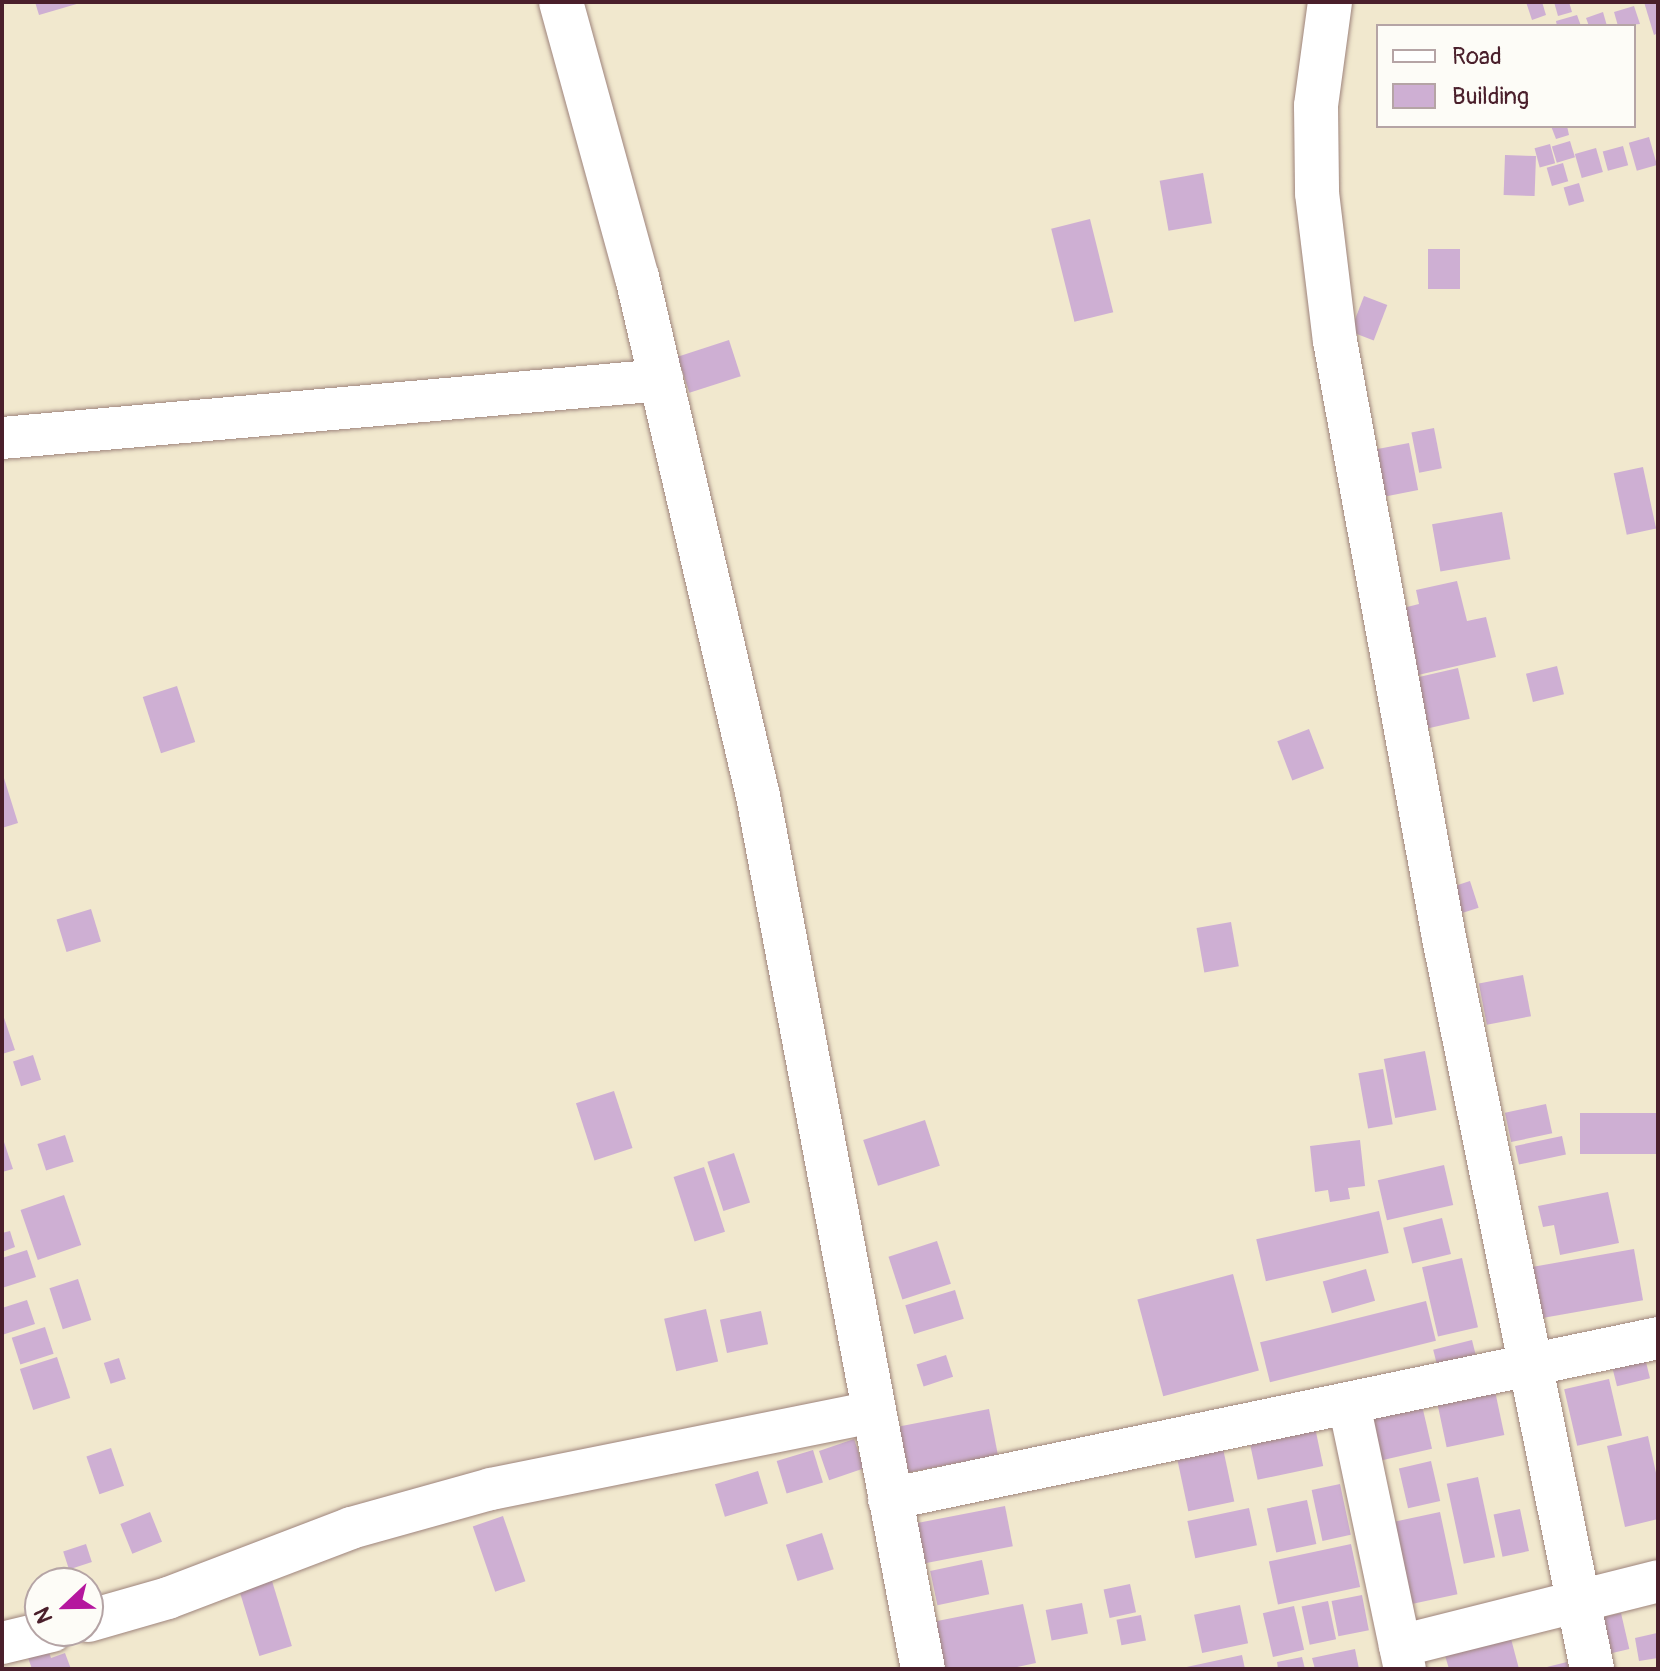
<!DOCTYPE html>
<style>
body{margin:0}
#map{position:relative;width:1660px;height:1671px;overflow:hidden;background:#f1e8ce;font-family:Pangolin,sans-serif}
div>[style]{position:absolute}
.building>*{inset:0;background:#ceafd3;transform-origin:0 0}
.roads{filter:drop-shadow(0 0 2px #9e847c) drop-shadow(0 0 2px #9e847c)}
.minor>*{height:42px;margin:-21px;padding:0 21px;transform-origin:21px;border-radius:21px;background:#fff}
.tertiary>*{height:44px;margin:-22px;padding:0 22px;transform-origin:22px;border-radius:22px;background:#fff}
span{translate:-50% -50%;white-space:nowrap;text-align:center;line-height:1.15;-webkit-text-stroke:8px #fdfcf7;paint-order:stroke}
.frame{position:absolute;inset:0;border:4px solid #4a1f2b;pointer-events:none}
.legend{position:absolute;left:1376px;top:24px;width:260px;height:104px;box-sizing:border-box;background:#fdfcf7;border:2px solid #b5a4a5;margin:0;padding:10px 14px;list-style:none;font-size:24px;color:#4a1f2b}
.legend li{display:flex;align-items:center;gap:16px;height:40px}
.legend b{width:40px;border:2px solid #b5a4a5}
.north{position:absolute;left:24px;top:1567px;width:80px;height:80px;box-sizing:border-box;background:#fdfcf7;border:2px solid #b5a4a5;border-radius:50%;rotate:248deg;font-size:22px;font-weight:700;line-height:32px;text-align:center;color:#4a1f2b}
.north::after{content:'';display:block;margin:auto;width:28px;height:36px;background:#b5179e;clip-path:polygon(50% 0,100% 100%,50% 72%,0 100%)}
</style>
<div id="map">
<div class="building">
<i style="clip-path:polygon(35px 2px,80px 2px,80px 3px,39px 15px)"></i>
<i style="clip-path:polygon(1526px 2px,1542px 2px,1546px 15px,1532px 20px)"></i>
<i style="clip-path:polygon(1554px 2px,1569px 2px,1572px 12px,1558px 16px)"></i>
<i style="clip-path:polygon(1644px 2px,1658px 2px,1658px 33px,1654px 35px)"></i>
<i style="clip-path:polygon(1634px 6px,1640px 24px,1618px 26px,1614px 12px)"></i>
<i style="clip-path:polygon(1603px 12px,1607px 26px,1589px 26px,1586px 18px)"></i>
<i style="clip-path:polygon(1577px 15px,1581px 26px,1557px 26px,1556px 21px)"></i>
<i style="clip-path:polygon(1551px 126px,1567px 126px,1569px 135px,1556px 139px)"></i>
<i style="left:1649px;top:137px;width:29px;height:21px;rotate:74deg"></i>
<i style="left:1570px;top:141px;width:17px;height:19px;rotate:73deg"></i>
<i style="left:1550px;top:144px;width:20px;height:16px;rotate:75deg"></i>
<i style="left:1623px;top:146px;width:20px;height:21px;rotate:75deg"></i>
<i style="left:1596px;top:148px;width:25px;height:22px;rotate:74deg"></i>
<i style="left:1505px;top:155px;width:31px;height:40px;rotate:2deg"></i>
<i style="left:1563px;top:163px;width:19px;height:17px;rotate:74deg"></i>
<i style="left:1203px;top:173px;width:51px;height:44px;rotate:80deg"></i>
<i style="left:1579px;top:183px;width:19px;height:16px;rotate:74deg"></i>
<i style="left:1090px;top:219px;width:96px;height:40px;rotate:76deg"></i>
<i style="left:1428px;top:249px;width:32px;height:40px"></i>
<i style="left:1364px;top:296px;width:25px;height:38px;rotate:21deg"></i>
<i style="left:729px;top:340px;width:38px;height:54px;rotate:72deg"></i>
<i style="left:1434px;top:428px;width:41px;height:23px;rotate:79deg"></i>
<i style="left:1409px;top:443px;width:48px;height:36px;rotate:79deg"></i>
<i style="left:1643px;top:467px;width:63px;height:30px;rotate:78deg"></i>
<i style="left:1502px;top:512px;width:48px;height:71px;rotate:80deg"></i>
<i style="clip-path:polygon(1457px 581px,1467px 621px,1486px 617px,1496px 657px,1418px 675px,1403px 608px,1419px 604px,1416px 590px)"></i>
<i style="left:1557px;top:666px;width:29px;height:32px;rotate:76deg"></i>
<i style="left:1458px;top:668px;width:52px;height:50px;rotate:77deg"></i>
<i style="left:177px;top:686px;width:59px;height:36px;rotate:72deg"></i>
<i style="left:1309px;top:729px;width:42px;height:34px;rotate:69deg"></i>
<i style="clip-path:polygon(3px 775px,18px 823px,2px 828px,2px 776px)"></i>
<i style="left:1470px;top:881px;width:28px;height:29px;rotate:72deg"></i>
<i style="left:91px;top:909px;width:34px;height:36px;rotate:73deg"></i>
<i style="left:1231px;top:922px;width:45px;height:35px;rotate:80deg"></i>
<i style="left:1523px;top:975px;width:42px;height:45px;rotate:79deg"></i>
<i style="clip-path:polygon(2px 1012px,15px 1050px,2px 1054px)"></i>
<i style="left:1425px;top:1051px;width:60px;height:42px;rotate:79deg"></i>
<i style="left:33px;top:1055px;width:26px;height:21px;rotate:72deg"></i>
<i style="left:1383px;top:1069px;width:56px;height:25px;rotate:80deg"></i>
<i style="left:614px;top:1091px;width:60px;height:40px;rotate:72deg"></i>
<i style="left:1546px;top:1104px;width:30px;height:42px;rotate:78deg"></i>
<i style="left:1658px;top:1113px;width:41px;height:78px;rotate:90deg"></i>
<i style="left:925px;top:1120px;width:48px;height:65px;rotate:72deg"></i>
<i style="left:65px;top:1135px;width:28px;height:29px;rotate:72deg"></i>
<i style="clip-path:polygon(2px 1136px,13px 1169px,2px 1172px)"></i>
<i style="left:1562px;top:1136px;width:19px;height:48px;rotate:78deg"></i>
<i style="clip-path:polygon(1360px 1140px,1365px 1186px,1348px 1188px,1350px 1199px,1330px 1202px,1328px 1190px,1315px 1192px,1310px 1146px)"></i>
<i style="left:734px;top:1153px;width:52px;height:28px;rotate:72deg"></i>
<i style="left:1444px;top:1165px;width:41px;height:68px;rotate:77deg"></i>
<i style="left:704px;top:1167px;width:68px;height:32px;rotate:72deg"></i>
<i style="clip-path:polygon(1608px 1192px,1619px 1243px,1560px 1255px,1554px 1225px,1543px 1227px,1538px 1206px)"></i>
<i style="left:64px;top:1195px;width:53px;height:46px;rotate:71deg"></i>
<i style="left:1379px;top:1211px;width:43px;height:126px;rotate:77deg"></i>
<i style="left:1442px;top:1218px;width:37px;height:40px;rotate:76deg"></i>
<i style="clip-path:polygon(10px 1231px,15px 1247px,2px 1252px,2px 1233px)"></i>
<i style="left:937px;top:1241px;width:45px;height:51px;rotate:72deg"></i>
<i style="left:1634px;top:1249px;width:52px;height:105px;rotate:80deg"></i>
<i style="clip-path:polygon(27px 1250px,36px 1277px,2px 1288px,2px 1258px)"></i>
<i style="left:1462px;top:1258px;width:71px;height:41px;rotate:77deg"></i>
<i style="left:1366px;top:1269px;width:33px;height:45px;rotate:74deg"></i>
<i style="left:1233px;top:1274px;width:100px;height:99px;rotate:75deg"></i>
<i style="left:78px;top:1279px;width:43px;height:30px;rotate:72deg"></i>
<i style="left:955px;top:1290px;width:30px;height:52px;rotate:73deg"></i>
<i style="clip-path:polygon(27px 1300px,35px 1324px,2px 1335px,2px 1308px)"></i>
<i style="left:1426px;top:1301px;width:41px;height:171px;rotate:76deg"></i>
<i style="left:706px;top:1309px;width:54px;height:43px;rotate:77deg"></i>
<i style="left:761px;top:1311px;width:34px;height:42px;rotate:78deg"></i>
<i style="left:45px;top:1327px;width:28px;height:35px;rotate:72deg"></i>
<i style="left:1472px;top:1340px;width:25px;height:40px;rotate:76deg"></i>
<i style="left:1643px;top:1350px;width:29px;height:34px;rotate:76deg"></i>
<i style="left:946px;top:1355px;width:23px;height:31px;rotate:72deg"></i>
<i style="left:57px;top:1357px;width:43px;height:39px;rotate:72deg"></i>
<i style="left:119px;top:1358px;width:22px;height:16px;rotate:72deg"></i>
<i style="left:1609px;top:1379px;width:58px;height:46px;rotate:77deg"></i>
<i style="left:1495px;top:1391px;width:45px;height:59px;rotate:78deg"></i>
<i style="left:1421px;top:1401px;width:49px;height:58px;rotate:77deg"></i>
<i style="left:989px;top:1409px;width:47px;height:102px;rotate:79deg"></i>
<i style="left:1313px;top:1418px;width:49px;height:67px;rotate:78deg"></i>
<i style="clip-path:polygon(1648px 1436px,1658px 1482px,1658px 1519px,1625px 1527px,1607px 1446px)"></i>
<i style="left:854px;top:1439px;width:31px;height:37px;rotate:71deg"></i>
<i style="left:1221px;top:1439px;width:64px;height:47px;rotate:78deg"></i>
<i style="left:111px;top:1448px;width:40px;height:26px;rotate:71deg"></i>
<i style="left:813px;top:1450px;width:34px;height:38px;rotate:73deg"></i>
<i style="left:1431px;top:1461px;width:41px;height:33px;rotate:77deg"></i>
<i style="left:758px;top:1471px;width:34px;height:45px;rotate:73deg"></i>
<i style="left:1478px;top:1477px;width:82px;height:32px;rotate:78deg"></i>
<i style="left:1340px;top:1484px;width:52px;height:29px;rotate:78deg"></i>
<i style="left:1307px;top:1500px;width:45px;height:41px;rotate:78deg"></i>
<i style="left:1005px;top:1506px;width:41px;height:92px;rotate:79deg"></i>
<i style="left:1249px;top:1508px;width:38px;height:63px;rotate:78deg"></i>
<i style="left:1520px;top:1509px;width:43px;height:27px;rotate:78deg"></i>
<i style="left:150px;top:1512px;width:32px;height:32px;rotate:68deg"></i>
<i style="left:1440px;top:1512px;width:84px;height:48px;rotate:78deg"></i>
<i style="left:503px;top:1516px;width:69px;height:32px;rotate:71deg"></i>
<i style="left:822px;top:1533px;width:38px;height:38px;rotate:72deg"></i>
<i style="left:86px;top:1544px;width:19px;height:24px;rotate:72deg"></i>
<i style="left:1351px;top:1544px;width:44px;height:84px;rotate:78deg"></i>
<i style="left:982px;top:1560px;width:35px;height:53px;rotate:78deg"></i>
<i style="left:272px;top:1581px;width:68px;height:34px;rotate:73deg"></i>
<i style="left:1130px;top:1584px;width:29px;height:27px;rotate:78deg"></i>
<i style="left:1362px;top:1595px;width:36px;height:31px;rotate:79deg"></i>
<i style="left:1328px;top:1601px;width:39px;height:27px;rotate:78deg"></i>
<i style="left:1082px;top:1603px;width:31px;height:37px;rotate:79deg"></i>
<i style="clip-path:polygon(1023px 1604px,1036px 1663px,1007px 1669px,937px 1669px,927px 1623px)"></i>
<i style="left:1240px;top:1605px;width:39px;height:47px;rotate:78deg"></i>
<i style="left:1294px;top:1606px;width:45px;height:32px;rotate:77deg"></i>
<i style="left:1621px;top:1613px;width:37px;height:25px;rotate:77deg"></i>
<i style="left:1141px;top:1615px;width:26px;height:25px;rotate:79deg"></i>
<i style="clip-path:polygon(1657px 1633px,1658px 1658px,1639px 1661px,1635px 1638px)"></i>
<i style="clip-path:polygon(1510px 1635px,1519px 1669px,1449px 1669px,1444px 1652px)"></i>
<i style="clip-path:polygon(46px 1644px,51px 1658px,65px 1653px,71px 1669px,32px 1669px,26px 1652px)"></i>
<i style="clip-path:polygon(1355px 1649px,1359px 1669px,1315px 1669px,1312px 1658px)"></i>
<i style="clip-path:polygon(1242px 1655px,1245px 1669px,1182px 1669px,1182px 1668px)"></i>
<i style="clip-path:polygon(1302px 1657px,1305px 1669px,1278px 1669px,1277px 1662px)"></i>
<i style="clip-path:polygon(1567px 1662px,1569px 1669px,1543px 1669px,1543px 1668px)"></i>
</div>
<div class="roads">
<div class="minor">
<i style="left:2px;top:438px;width:663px;rotate:-5.02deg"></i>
<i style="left:1349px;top:1404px;width:271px;rotate:78.1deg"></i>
<i style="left:889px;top:1499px;width:786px;rotate:-11.82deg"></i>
<i style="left:88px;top:1621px;width:83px;rotate:-16deg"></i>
<i style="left:168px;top:1598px;width:196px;rotate:-20.9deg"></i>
<i style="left:351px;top:1528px;width:145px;rotate:-15.6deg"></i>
<i style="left:491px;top:1489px;width:390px;rotate:-11.4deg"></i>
<i style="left:2px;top:1643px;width:51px;rotate:-13.5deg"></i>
<i style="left:1400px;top:1646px;width:266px;rotate:-14.1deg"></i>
</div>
<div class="tertiary">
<i style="left:561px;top:2px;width:285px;rotate:74.6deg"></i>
<i style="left:637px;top:277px;width:533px;rotate:76.88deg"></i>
<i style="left:758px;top:796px;width:888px;rotate:79.3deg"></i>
<i style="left:1330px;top:2px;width:105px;rotate:97.7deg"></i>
<i style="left:1316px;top:106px;width:87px;rotate:89.3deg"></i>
<i style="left:1317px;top:193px;width:149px;rotate:83.1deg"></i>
<i style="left:1335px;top:341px;width:607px;rotate:79.65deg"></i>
<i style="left:1444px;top:938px;width:746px;rotate:78.55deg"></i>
</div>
</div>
<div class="frame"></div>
<ul class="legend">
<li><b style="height:10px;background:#fff"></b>Road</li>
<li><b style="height:22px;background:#ceafd3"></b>Building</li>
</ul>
<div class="north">N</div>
</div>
